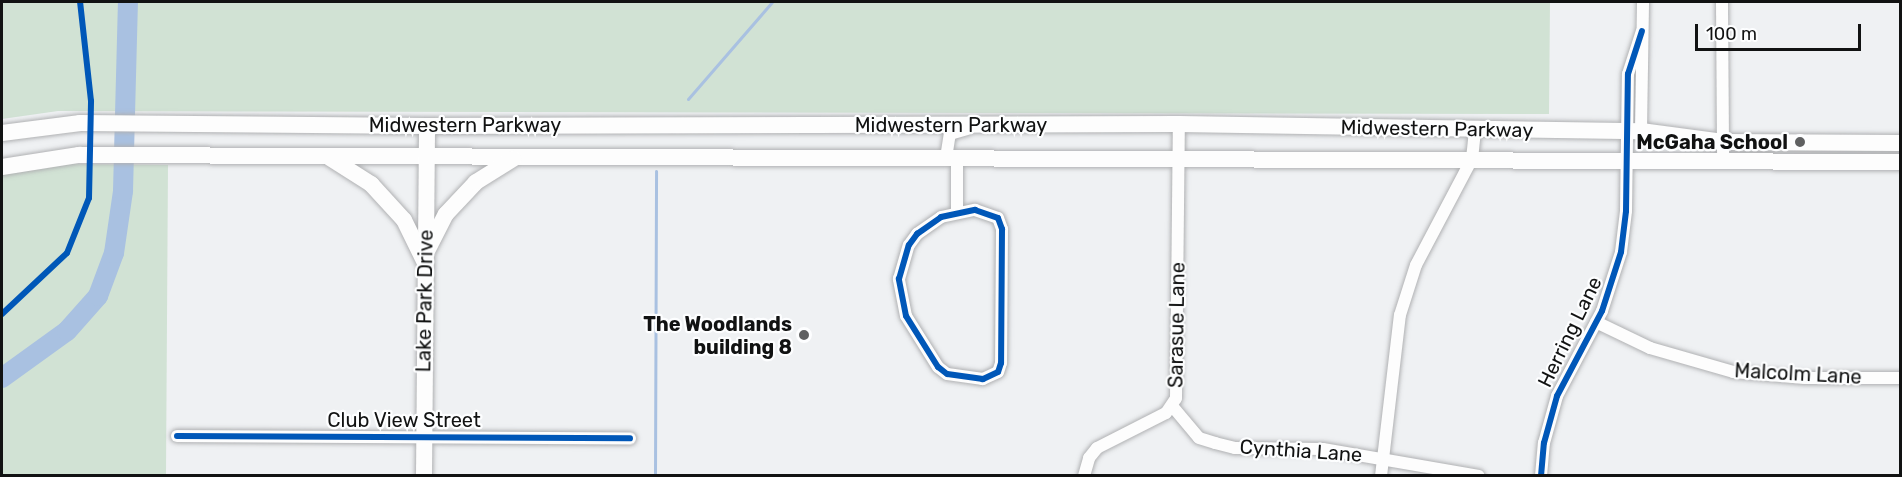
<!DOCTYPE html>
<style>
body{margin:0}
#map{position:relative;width:1902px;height:477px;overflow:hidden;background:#eff1f3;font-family:Rubik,sans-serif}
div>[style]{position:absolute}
.green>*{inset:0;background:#d1e2d4}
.stream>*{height:3px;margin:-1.5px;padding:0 1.5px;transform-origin:1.5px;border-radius:1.5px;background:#a9c1e1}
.river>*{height:20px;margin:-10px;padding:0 10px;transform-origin:10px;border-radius:10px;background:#a9c1e1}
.roads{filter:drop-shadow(0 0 2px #b0b1b3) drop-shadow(0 0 2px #b0b1b3)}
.street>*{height:12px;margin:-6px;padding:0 6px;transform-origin:6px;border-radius:6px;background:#fdfdfd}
.secondary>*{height:16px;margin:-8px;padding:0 8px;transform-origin:8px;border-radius:8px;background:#fdfdfd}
.cycleway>*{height:6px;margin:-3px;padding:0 3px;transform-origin:3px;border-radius:3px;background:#0057b8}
.dots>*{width:16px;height:16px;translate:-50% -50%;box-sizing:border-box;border:3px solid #fdfeff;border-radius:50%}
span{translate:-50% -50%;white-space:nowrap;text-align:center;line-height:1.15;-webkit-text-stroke:4.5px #fdfeff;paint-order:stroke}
.street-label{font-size:20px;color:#111212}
.poi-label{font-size:20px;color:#111212;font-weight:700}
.right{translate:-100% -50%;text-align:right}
.frame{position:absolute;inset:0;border:3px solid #111212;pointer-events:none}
.scale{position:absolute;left:1695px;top:24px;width:166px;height:27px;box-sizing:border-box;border:3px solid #111212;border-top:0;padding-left:8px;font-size:18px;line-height:21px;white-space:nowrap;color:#111212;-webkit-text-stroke:4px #fdfeff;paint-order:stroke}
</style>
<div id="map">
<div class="green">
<i style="clip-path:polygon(2px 2px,1550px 2px,1549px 114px,58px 111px,2px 119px)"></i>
<i style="clip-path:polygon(64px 164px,168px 165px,166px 475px,2px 476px,2px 173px)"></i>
</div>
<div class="stream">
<i style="left:688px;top:99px;width:128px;rotate:-49.1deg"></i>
<i style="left:655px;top:476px;width:305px;rotate:-89.8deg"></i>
</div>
<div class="river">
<i style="left:2px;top:378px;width:80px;rotate:-35.9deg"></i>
<i style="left:67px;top:331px;width:47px;rotate:-48.5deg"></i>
<i style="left:98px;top:296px;width:46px;rotate:-69.6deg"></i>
<i style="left:114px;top:253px;width:63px;rotate:-81.7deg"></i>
<i style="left:123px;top:191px;width:189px;rotate:-88.5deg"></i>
</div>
<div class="roads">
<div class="street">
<i style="left:1722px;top:2px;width:159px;rotate:89.6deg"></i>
<i style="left:1641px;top:131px;width:129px;rotate:-89.1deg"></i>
<i style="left:946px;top:158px;width:24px;rotate:-81deg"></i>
<i style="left:950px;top:134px;width:18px;rotate:-16deg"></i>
<i style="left:975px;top:210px;width:24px;rotate:19deg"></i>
<i style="left:998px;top:218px;width:12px;rotate:70deg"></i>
<i style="left:1002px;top:229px;width:134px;rotate:90.4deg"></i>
<i style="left:1001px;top:363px;width:9px;rotate:108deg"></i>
<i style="left:998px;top:372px;width:17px;rotate:155deg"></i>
<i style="left:983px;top:379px;width:36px;rotate:-172deg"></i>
<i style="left:947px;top:374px;width:11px;rotate:-142deg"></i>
<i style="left:938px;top:367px;width:60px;rotate:-122.1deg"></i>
<i style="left:906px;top:316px;width:38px;rotate:-101deg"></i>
<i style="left:899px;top:279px;width:35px;rotate:-74deg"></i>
<i style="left:909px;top:245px;width:14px;rotate:-54deg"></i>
<i style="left:917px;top:234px;width:29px;rotate:-35deg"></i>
<i style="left:941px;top:217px;width:35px;rotate:-12deg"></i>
<i style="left:957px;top:212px;width:54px;rotate:-90deg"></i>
<i style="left:1596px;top:322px;width:60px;rotate:25.7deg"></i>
<i style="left:1650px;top:348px;width:86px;rotate:16.1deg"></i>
<i style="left:1733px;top:372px;width:72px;rotate:4.8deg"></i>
<i style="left:1805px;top:378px;width:95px"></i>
<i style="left:1173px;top:407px;width:40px;rotate:50deg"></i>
<i style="left:1199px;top:438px;width:17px;rotate:17deg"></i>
<i style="left:1215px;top:443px;width:21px;rotate:14deg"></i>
<i style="left:1235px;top:448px;width:88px;rotate:0.7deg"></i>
<i style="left:1323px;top:449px;width:158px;rotate:9.8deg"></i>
<i style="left:177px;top:436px;width:453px;rotate:0.3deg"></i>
<i style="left:1084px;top:476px;width:19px;rotate:-74deg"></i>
<i style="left:1089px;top:458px;width:13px;rotate:-51deg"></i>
<i style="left:1097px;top:448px;width:77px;rotate:-26.9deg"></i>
<i style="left:1166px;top:413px;width:18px;rotate:-56deg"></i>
<i style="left:1176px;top:398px;width:274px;rotate:-89.4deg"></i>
<i style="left:1381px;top:476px;width:162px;rotate:-83.3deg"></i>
<i style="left:1400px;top:315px;width:52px;rotate:-72.3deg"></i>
<i style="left:1416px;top:265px;width:120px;rotate:-62.2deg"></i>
<i style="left:1472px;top:159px;width:29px;rotate:-84deg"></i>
<i style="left:1541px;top:476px;width:33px;rotate:-85deg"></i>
<i style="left:1544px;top:443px;width:49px;rotate:-74.5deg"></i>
<i style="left:1557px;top:396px;width:96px;rotate:-62.1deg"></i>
<i style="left:1602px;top:311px;width:62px;rotate:-72.1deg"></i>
<i style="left:1621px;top:252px;width:41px;rotate:-83deg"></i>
<i style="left:1626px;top:211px;width:137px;rotate:-89.2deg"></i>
<i style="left:1628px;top:74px;width:45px;rotate:-72deg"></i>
</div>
<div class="secondary">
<i style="left:2px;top:133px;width:79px;rotate:-7.3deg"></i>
<i style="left:80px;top:123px;width:347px;rotate:0.5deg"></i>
<i style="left:427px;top:126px;width:752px;rotate:-0.15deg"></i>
<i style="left:1179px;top:124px;width:462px;rotate:0.9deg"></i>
<i style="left:1641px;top:131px;width:83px;rotate:7.6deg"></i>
<i style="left:1723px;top:142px;width:177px;rotate:0.3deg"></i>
<i style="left:330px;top:158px;width:49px;rotate:32.4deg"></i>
<i style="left:371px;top:184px;width:49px;rotate:47.5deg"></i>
<i style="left:404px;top:220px;width:46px;rotate:64deg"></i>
<i style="left:2px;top:167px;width:78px;rotate:-8.9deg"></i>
<i style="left:79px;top:155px;width:1821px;rotate:0.22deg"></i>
<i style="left:428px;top:249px;width:39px;rotate:-63deg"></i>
<i style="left:446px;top:214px;width:44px;rotate:-46.8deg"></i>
<i style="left:476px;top:182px;width:44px;rotate:-31.9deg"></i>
<i style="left:424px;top:476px;width:350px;rotate:-89.5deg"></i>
</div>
</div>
<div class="cycleway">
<i style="left:975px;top:210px;width:24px;rotate:19deg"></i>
<i style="left:998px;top:218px;width:12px;rotate:70deg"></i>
<i style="left:1002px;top:229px;width:134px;rotate:90.4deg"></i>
<i style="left:1001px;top:363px;width:9px;rotate:108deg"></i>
<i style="left:998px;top:372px;width:17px;rotate:155deg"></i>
<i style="left:983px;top:379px;width:36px;rotate:-172deg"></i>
<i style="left:947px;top:374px;width:11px;rotate:-142deg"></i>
<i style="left:938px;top:367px;width:60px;rotate:-122.1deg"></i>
<i style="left:906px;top:316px;width:38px;rotate:-101deg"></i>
<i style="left:899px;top:279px;width:35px;rotate:-74deg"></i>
<i style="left:909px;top:245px;width:14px;rotate:-54deg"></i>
<i style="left:917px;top:234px;width:29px;rotate:-35deg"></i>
<i style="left:941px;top:217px;width:35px;rotate:-12deg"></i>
<i style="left:2px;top:314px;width:89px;rotate:-43.2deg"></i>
<i style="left:67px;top:253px;width:59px;rotate:-68.2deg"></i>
<i style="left:89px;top:198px;width:97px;rotate:-88.8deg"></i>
<i style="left:91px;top:101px;width:100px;rotate:-96.3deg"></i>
<i style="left:177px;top:436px;width:453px;rotate:0.3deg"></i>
<i style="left:1541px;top:476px;width:33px;rotate:-85deg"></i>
<i style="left:1544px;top:443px;width:49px;rotate:-74.5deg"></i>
<i style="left:1557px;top:396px;width:96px;rotate:-62.1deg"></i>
<i style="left:1602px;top:311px;width:62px;rotate:-72.1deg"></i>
<i style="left:1621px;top:252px;width:41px;rotate:-83deg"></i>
<i style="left:1626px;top:211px;width:137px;rotate:-89.2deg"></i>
<i style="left:1628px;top:74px;width:45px;rotate:-72deg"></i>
</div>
<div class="dots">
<i style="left:1800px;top:142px;background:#5f6061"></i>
<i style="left:804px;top:335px;background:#5f6061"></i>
</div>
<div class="street-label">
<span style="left:465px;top:125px">Midwestern Parkway</span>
<span style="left:951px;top:125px">Midwestern Parkway</span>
<span style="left:1437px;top:129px;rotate:1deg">Midwestern Parkway</span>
<span style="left:425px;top:301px;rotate:-89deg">Lake Park Drive</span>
<span style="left:1177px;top:325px;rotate:-89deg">Sarasue Lane</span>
<span style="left:1570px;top:332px;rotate:-64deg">Herring Lane</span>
<span style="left:1798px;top:374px;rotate:3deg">Malcolm Lane</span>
<span style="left:404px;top:420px">Club View Street</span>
<span style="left:1301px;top:451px;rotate:4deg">Cynthia Lane</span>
</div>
<div class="poi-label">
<span class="right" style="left:1788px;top:142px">McGaha School</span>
<span class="right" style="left:792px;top:336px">The Woodlands<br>building 8</span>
</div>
<div class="frame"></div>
<div class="scale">100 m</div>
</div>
